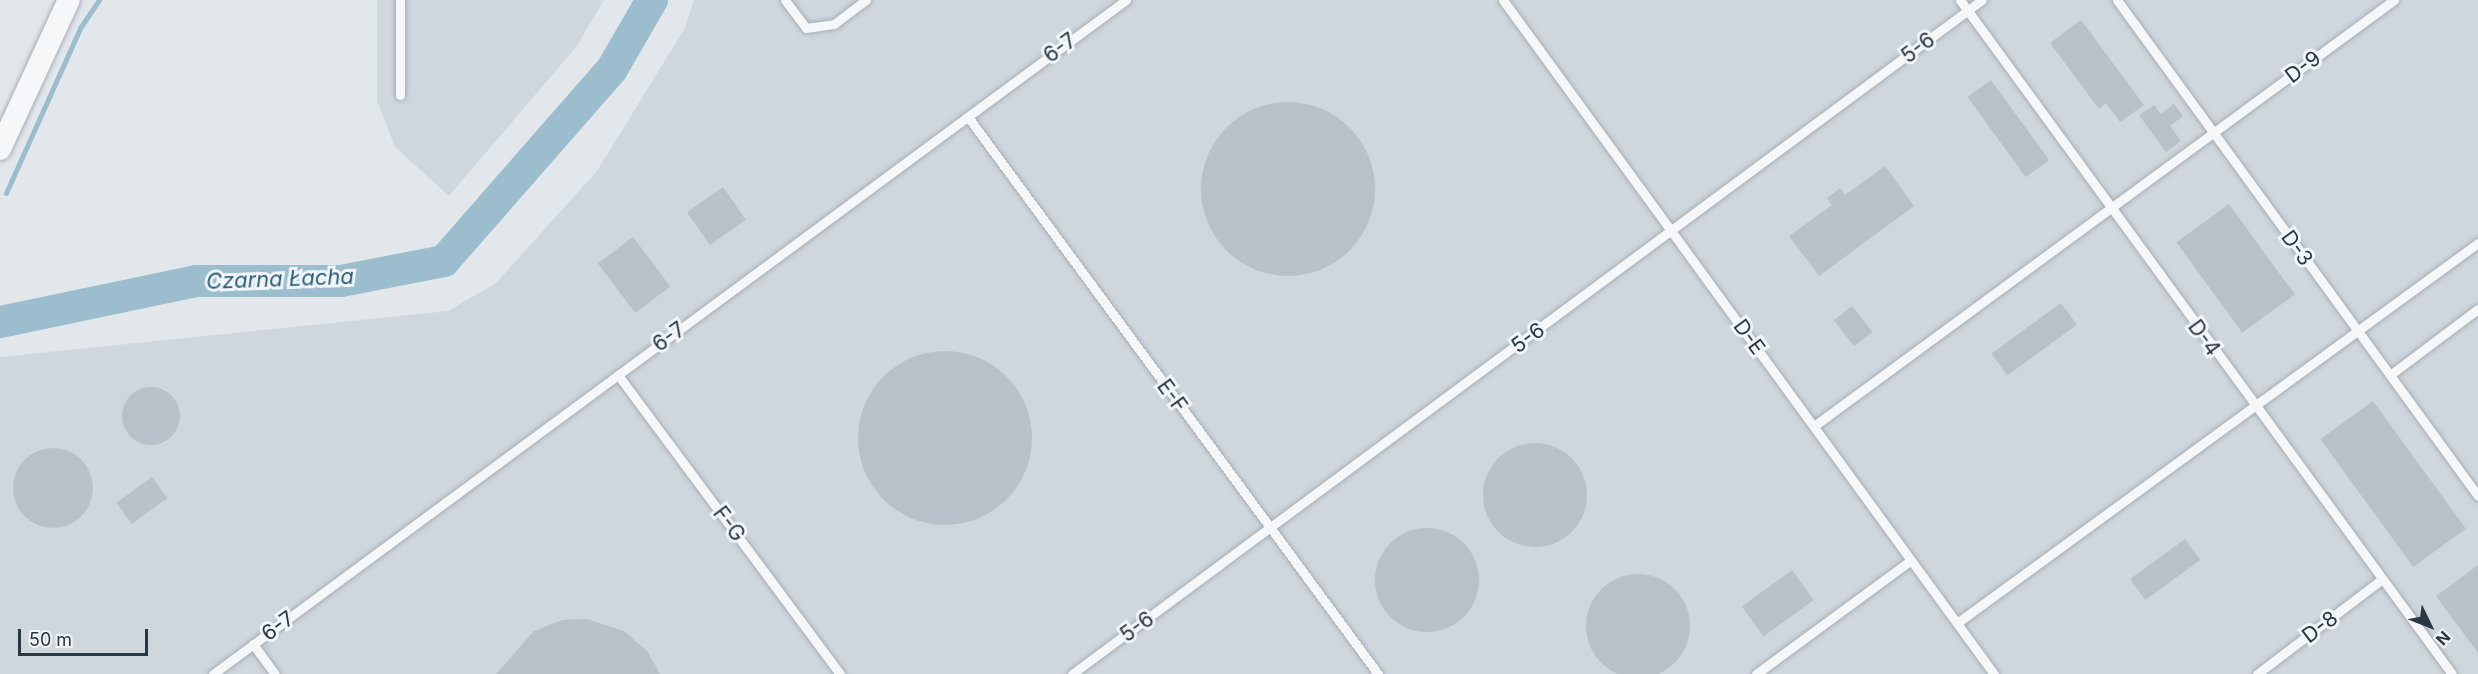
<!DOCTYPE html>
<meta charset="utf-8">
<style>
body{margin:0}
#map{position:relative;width:2478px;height:674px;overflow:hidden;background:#e2e7eb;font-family:Inter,sans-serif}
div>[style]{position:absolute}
.built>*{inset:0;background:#cfd7dd}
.stream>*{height:5px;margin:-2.5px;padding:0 2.5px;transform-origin:2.5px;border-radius:2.5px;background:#9bbdcd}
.river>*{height:32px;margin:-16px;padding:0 16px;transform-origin:16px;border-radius:16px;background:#9bbdcd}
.building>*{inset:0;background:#b8c1c9;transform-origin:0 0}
.round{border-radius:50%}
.roads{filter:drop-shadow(0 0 2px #a6afb6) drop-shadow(0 0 2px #a6afb6)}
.service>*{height:9px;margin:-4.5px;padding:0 4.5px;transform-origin:4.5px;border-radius:4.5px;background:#f5f7f9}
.tertiary>*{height:22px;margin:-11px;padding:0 11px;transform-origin:11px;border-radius:11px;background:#f5f7f9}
span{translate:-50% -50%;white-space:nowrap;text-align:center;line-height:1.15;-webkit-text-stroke:6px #f1f5f8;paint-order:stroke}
.street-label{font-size:21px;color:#283844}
.water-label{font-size:22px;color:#30607b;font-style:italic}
.north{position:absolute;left:2400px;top:596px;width:60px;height:60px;-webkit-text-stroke:4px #f1f5f8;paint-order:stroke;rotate:133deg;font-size:16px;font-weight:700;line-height:24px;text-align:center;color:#283844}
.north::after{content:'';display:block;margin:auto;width:21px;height:27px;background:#283844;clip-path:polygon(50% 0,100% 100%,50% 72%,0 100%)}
.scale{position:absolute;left:18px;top:629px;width:130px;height:27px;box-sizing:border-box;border:3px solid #283844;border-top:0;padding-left:8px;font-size:18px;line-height:21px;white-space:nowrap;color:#283844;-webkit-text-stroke:4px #f1f5f8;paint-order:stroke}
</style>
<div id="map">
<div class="built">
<i style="clip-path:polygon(377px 0,604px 0,576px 47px,449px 196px,395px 147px,377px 101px)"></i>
<i style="clip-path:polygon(694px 0,2478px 0,2478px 674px,0 674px,0 357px,448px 311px,496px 283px,597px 171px,685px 28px)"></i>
</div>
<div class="stream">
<i style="left:6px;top:193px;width:181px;rotate:-65.8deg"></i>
<i style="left:80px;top:28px;width:34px;rotate:-56deg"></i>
</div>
<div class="river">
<i style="left:0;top:322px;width:200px;rotate:-11.8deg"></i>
<i style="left:196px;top:281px;width:145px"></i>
<i style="left:341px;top:281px;width:105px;rotate:-11deg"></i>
<i style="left:444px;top:261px;width:255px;rotate:-48.8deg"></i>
<i style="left:612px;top:69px;width:80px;rotate:-59.9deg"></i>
</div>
<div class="building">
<i style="clip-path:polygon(2081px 20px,2144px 105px,2120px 122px,2106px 103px,2099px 109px,2050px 43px)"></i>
<i style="left:1991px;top:80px;width:99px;height:29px;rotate:54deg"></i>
<i class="round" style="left:1201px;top:102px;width:174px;height:174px"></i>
<i style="clip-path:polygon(2174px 104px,2183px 116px,2170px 126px,2181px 141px,2166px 152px,2139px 115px,2154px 105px,2161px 114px)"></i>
<i style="clip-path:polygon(1885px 166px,1914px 206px,1819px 276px,1789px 236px,1832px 205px,1827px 198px,1840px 188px,1845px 195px)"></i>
<i style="left:723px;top:187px;width:40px;height:44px;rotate:55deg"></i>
<i style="left:2229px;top:204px;width:112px;height:65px;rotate:54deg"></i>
<i style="left:633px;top:237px;width:62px;height:44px;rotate:53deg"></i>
<i style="left:2061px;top:303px;width:27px;height:86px;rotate:54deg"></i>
<i style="left:1852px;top:306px;width:33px;height:23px;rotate:52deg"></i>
<i class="round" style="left:858px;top:351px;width:174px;height:174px"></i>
<i class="round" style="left:122px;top:387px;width:58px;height:58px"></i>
<i style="left:2373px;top:401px;width:158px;height:65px;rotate:54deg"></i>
<i class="round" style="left:1483px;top:443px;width:104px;height:104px"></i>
<i class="round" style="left:13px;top:448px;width:80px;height:80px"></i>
<i style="left:152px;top:477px;width:26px;height:44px;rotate:54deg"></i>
<i class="round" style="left:1375px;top:528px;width:104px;height:104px"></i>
<i style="left:2185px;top:539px;width:26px;height:68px;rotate:54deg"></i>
<i style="clip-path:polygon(2478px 565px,2478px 653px,2436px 596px)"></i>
<i style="left:1792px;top:570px;width:37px;height:62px;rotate:54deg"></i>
<i class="round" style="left:1586px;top:574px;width:104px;height:104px"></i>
<i style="clip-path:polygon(587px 619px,624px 631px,648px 652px,660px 674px,496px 674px,534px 631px,562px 620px)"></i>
</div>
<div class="roads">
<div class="service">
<i style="left:400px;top:0;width:95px;rotate:90deg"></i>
<i style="left:785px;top:0;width:35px;rotate:53deg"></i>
<i style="left:806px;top:28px;width:28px;rotate:-8deg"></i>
<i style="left:834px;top:24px;width:40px;rotate:-37deg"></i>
<i style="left:1503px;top:0;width:834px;rotate:53.93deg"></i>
<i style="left:1960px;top:0;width:834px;rotate:53.87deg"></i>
<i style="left:2117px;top:0;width:613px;rotate:53.95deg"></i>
<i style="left:968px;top:117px;width:692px;rotate:53.64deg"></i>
<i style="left:618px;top:375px;width:372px;rotate:53.4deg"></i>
<i style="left:2390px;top:375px;width:110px;rotate:-36.9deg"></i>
<i style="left:1814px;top:426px;width:720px;rotate:-36.3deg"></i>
<i style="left:1957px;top:623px;width:645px;rotate:-36.11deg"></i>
<i style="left:253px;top:644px;width:37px;rotate:54deg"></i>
<i style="left:213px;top:674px;width:1135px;rotate:-36.44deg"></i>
<i style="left:1072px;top:674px;width:1132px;rotate:-36.53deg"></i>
<i style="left:1756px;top:674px;width:191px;rotate:-36.3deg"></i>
<i style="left:2257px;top:674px;width:157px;rotate:-37.2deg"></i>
</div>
<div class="tertiary">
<i style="left:0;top:149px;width:164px;rotate:-65.2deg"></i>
</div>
</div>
<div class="street-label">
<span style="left:1060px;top:48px;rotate:-36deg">6-7</span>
<span style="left:1918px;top:48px;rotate:-37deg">5-6</span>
<span style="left:2303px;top:67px;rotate:-37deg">D-9</span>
<span style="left:2297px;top:248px;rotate:54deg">D-3</span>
<span style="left:669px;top:337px;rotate:-36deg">6-7</span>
<span style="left:1749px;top:337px;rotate:54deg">D-E</span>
<span style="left:1528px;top:338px;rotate:-36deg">5-6</span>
<span style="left:2204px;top:338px;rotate:54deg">D-4</span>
<span style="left:1172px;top:396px;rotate:54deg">E-F</span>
<span style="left:729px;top:524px;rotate:53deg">F-G</span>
<span style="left:278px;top:626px;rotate:-36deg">6-7</span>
<span style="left:1137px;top:627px;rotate:-36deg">5-6</span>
<span style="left:2320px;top:627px;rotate:-37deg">D-8</span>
</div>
<div class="water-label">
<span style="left:280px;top:279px;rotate:-2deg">Czarna Łacha</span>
</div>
<div class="north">N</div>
<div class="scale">50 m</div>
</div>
